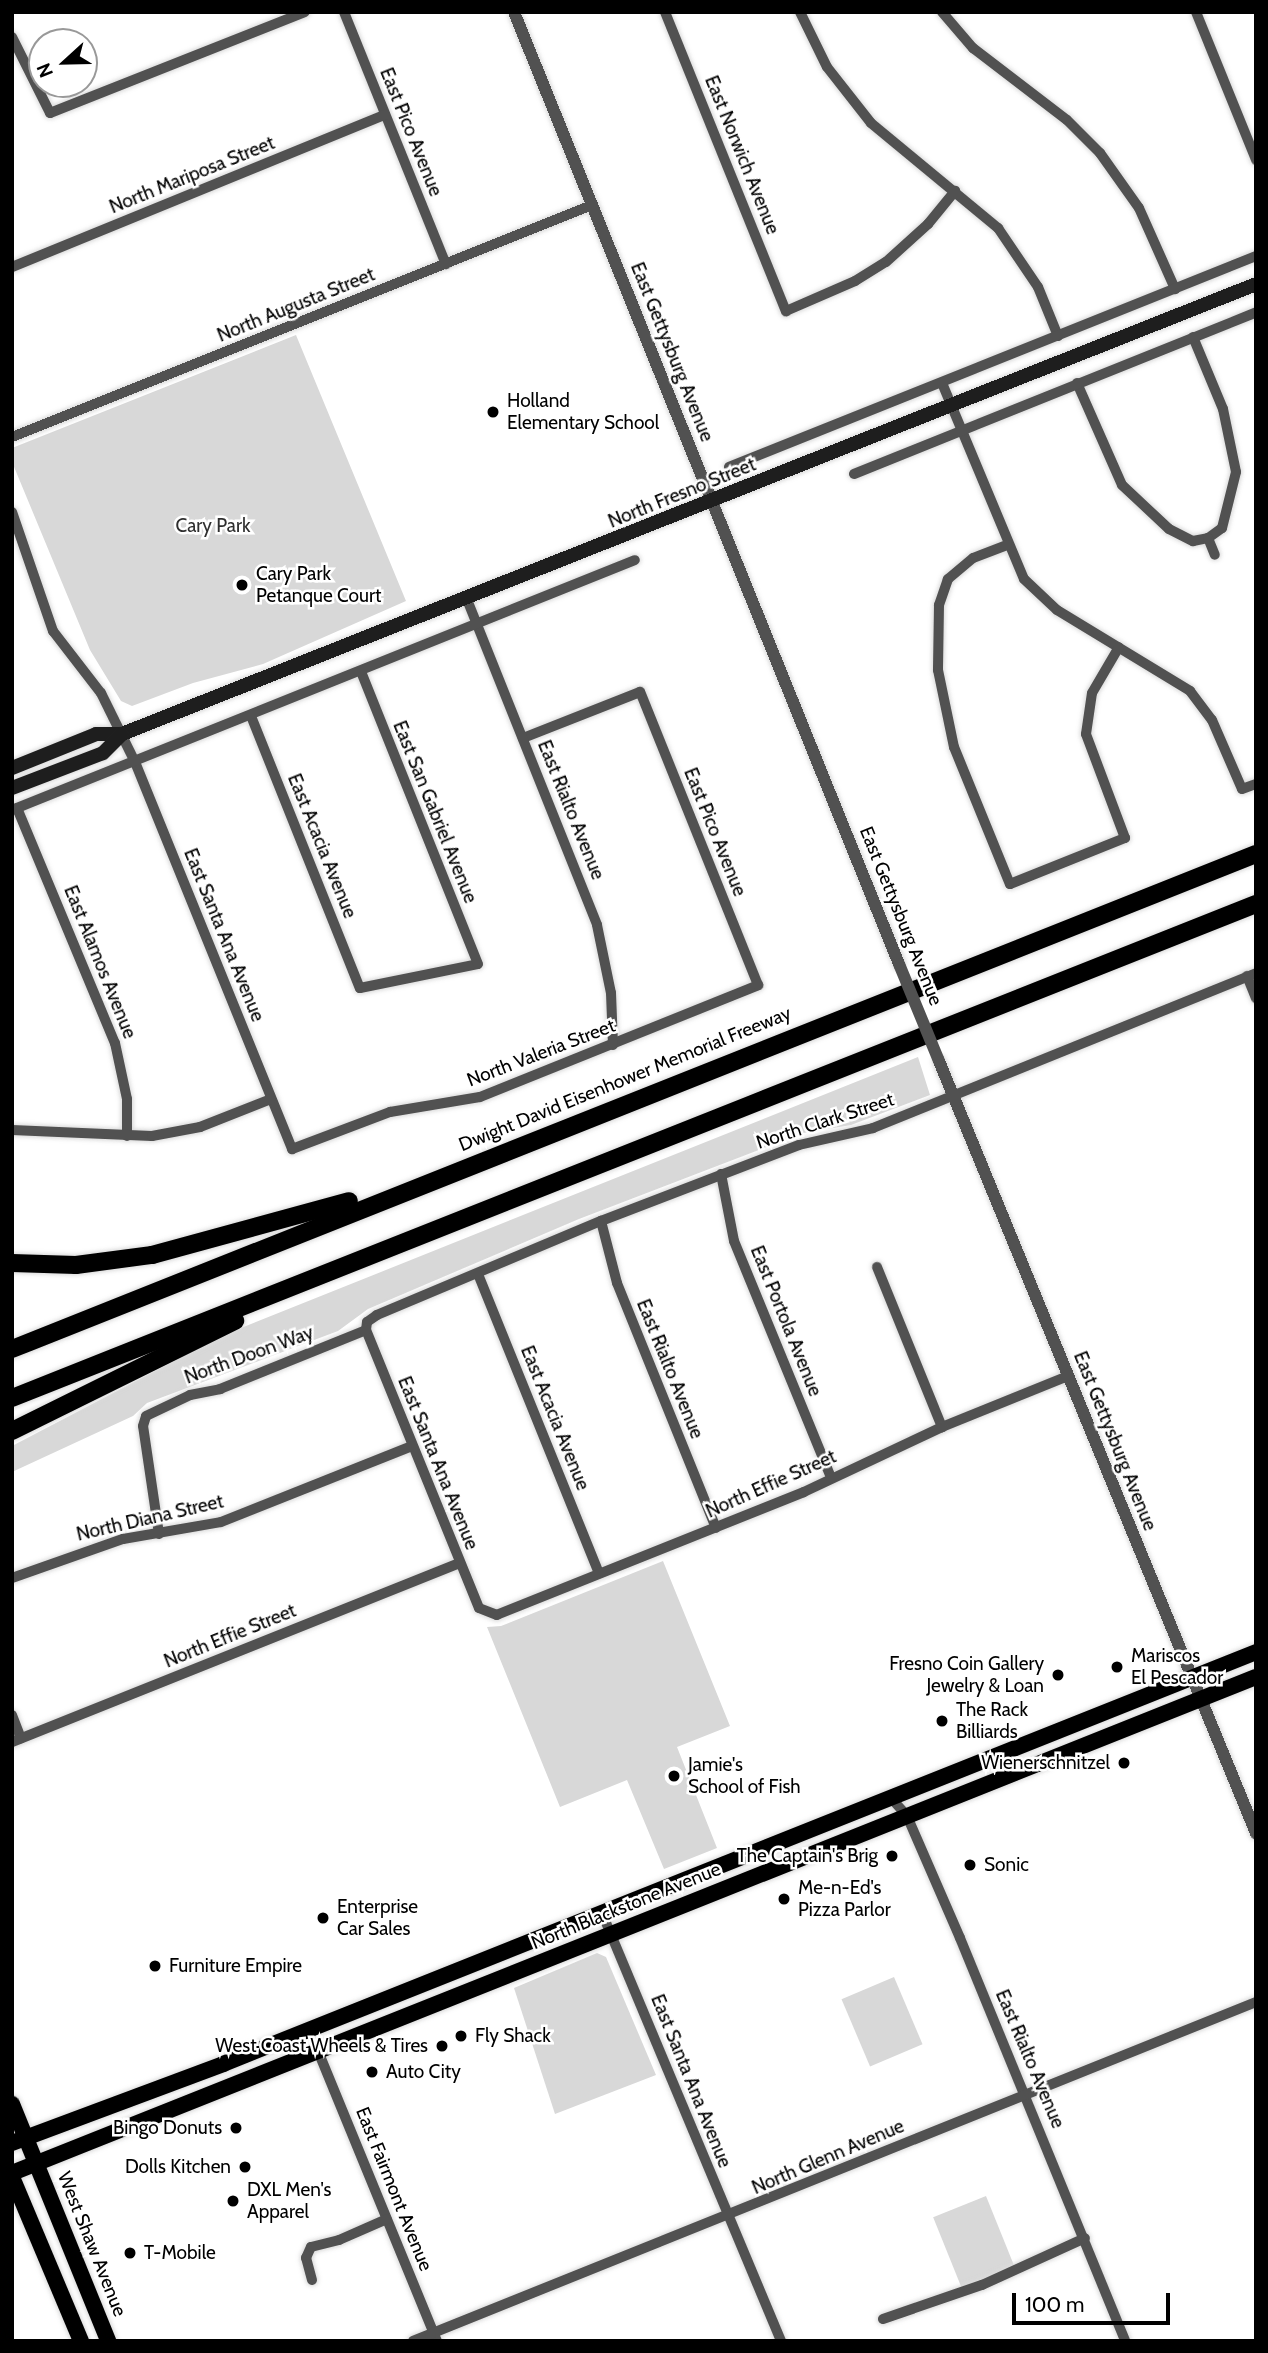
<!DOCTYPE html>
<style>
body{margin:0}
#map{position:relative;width:1268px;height:2353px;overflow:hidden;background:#fff;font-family:Cabin,sans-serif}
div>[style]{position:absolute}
.green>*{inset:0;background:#d8d8d8;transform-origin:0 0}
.roads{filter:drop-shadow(0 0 2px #dbdbdb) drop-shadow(0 0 2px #dbdbdb)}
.minor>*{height:10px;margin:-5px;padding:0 5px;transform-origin:5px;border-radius:5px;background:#515151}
.tertiary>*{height:12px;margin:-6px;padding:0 6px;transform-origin:6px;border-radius:6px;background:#515151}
.secondary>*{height:14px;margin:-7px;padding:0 7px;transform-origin:7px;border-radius:7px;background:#1e1e1e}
.primary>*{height:16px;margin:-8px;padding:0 8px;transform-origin:8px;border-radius:8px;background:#000}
.motorway>*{height:18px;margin:-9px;padding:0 9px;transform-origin:9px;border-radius:9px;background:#000}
.tertiary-bridge>*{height:12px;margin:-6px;padding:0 6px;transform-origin:6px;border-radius:6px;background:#515151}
.dots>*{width:19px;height:19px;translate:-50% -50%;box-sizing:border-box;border:4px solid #fff;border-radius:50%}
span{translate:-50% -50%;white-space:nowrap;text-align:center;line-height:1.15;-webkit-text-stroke:5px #fff;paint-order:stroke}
.street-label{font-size:19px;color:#000}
.poi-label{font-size:19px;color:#000}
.left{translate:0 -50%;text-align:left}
.right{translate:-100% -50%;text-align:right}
.park-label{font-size:19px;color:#2f2f2f}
.frame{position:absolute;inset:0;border:14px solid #000;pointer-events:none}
.north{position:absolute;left:28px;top:28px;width:70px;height:70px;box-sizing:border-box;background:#fff;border:2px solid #999;border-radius:50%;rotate:248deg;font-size:19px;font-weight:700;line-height:28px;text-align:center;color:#000}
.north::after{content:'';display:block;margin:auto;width:24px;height:32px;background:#000;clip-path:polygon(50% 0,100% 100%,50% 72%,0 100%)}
.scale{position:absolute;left:1012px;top:2293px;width:158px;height:32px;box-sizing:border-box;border:4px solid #000;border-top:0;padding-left:9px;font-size:21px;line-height:24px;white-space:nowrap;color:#000;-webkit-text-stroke:5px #fff;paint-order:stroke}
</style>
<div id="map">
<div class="green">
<i style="clip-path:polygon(296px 335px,406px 601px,263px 664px,193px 683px,132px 706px,121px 701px,90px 650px,12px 462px,12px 448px)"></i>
<i style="clip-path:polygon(918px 1057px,930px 1095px,851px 1125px,803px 1133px,579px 1219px,368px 1309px,338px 1331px,147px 1403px,133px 1416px,12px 1472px,12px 1446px,226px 1334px)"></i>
<i style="clip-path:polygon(663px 1561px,730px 1726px,677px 1747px,717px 1848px,664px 1869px,627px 1780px,560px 1807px,487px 1627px,501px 1626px)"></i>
<i style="clip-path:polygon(597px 1953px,606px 1957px,656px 2075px,555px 2114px,514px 1988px)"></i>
<i style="left:894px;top:1977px;width:73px;height:57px;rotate:67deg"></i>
<i style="left:986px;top:2196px;width:80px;height:57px;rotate:68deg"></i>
</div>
<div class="roads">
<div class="minor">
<i style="left:344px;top:12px;width:272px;rotate:68deg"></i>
<i style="left:665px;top:12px;width:323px;rotate:68deg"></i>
<i style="left:786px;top:311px;width:75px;rotate:-23.5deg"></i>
<i style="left:855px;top:281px;width:36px;rotate:-32deg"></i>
<i style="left:886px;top:262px;width:57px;rotate:-42.1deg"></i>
<i style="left:928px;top:224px;width:43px;rotate:-50.7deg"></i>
<i style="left:800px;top:12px;width:61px;rotate:63.9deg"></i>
<i style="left:827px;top:67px;width:71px;rotate:51.8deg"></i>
<i style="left:871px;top:123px;width:165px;rotate:39.6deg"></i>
<i style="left:998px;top:228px;width:71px;rotate:55.9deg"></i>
<i style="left:1038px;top:287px;width:53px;rotate:67.8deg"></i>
<i style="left:942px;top:12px;width:48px;rotate:49.3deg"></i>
<i style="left:973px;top:48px;width:118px;rotate:37.5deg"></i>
<i style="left:1067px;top:120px;width:47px;rotate:45deg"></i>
<i style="left:1100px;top:153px;width:67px;rotate:54.7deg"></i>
<i style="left:1139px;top:208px;width:89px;rotate:66deg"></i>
<i style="left:1196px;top:12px;width:160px;rotate:67.9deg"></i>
<i style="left:12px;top:37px;width:85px;rotate:63.4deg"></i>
<i style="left:50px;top:113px;width:274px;rotate:-21.6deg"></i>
<i style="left:12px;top:267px;width:403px;rotate:-22.2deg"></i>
<i style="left:1193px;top:337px;width:78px;rotate:67.4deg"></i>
<i style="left:1223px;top:409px;width:64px;rotate:78.3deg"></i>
<i style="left:1236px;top:472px;width:58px;rotate:104deg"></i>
<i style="left:1222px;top:528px;width:17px;rotate:144deg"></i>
<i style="left:942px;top:383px;width:212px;rotate:67.3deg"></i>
<i style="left:1024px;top:579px;width:45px;rotate:43.2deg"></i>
<i style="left:1057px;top:610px;width:156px;rotate:31.3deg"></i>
<i style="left:1190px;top:691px;width:36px;rotate:53deg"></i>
<i style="left:1212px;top:720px;width:75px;rotate:66.5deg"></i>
<i style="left:1242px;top:789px;width:15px;rotate:-20deg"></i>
<i style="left:1077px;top:383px;width:111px;rotate:66.2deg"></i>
<i style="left:1122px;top:485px;width:64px;rotate:43.1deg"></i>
<i style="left:1169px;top:529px;width:27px;rotate:27deg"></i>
<i style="left:1193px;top:541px;width:15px;rotate:-11deg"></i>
<i style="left:1208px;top:538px;width:18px;rotate:68deg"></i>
<i style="left:12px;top:437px;width:625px;rotate:-21.8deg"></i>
<i style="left:729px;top:467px;width:568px;rotate:-21.82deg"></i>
<i style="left:854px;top:474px;width:433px;rotate:-21.9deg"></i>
<i style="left:12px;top:512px;width:126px;rotate:71deg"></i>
<i style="left:53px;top:631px;width:78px;rotate:52.3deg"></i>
<i style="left:101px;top:693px;width:77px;rotate:63.8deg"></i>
<i style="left:135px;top:762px;width:418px;rotate:67.9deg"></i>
<i style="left:292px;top:1149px;width:105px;rotate:-20.7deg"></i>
<i style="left:390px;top:1112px;width:91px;rotate:-9.5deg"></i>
<i style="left:480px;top:1097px;width:300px;rotate:-21.9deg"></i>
<i style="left:758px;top:985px;width:316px;rotate:-111.9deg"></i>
<i style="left:640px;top:692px;width:126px;rotate:158.5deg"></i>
<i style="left:1007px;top:545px;width:36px;rotate:159deg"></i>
<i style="left:973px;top:558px;width:33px;rotate:140deg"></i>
<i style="left:948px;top:579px;width:28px;rotate:109deg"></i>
<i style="left:939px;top:605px;width:65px;rotate:90.9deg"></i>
<i style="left:938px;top:670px;width:79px;rotate:78.3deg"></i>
<i style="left:954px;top:747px;width:148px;rotate:67.8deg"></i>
<i style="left:1010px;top:884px;width:124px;rotate:-21.8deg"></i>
<i style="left:1125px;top:838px;width:111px;rotate:-110.6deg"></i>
<i style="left:1086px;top:734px;width:41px;rotate:-81.7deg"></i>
<i style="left:1092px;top:693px;width:53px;rotate:-59.6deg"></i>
<i style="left:466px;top:597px;width:353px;rotate:68.2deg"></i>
<i style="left:597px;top:925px;width:69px;rotate:78.4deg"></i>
<i style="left:611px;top:993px;width:52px;rotate:87.8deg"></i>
<i style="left:251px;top:716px;width:293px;rotate:68.2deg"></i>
<i style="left:360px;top:988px;width:120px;rotate:-11.5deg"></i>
<i style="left:478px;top:964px;width:315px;rotate:-111.8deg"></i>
<i style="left:17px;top:808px;width:255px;rotate:67.4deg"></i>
<i style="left:115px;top:1043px;width:57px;rotate:77.9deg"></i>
<i style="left:127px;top:1099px;width:37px;rotate:90deg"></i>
<i style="left:12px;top:810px;width:671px;rotate:-21.86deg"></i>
<i style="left:1247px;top:976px;width:24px;rotate:68deg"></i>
<i style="left:12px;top:1130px;width:140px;rotate:2.5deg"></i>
<i style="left:152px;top:1136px;width:49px;rotate:-10.6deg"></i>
<i style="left:200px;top:1127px;width:76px;rotate:-21.5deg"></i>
<i style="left:721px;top:1174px;width:68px;rotate:79deg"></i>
<i style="left:734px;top:1241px;width:256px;rotate:67.7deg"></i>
<i style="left:601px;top:1221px;width:64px;rotate:75.5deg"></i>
<i style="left:617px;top:1283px;width:264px;rotate:68deg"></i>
<i style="left:877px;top:1267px;width:173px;rotate:67.9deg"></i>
<i style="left:478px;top:1274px;width:323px;rotate:68deg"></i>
<i style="left:1068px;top:1376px;width:136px;rotate:158deg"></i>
<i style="left:942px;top:1427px;width:153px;rotate:154.8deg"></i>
<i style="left:804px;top:1492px;width:331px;rotate:158.2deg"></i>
<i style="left:497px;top:1615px;width:19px;rotate:-159deg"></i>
<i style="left:479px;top:1608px;width:300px;rotate:-112.1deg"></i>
<i style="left:366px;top:1330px;width:8px;rotate:-83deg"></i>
<i style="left:367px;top:1322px;width:12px;rotate:-35deg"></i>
<i style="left:377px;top:1315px;width:243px;rotate:-22.8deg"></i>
<i style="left:601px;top:1221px;width:212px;rotate:-21deg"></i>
<i style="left:799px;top:1145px;width:76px;rotate:-12.9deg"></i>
<i style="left:873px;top:1128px;width:413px;rotate:-22deg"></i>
<i style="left:159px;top:1534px;width:109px;rotate:-98.4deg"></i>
<i style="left:143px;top:1426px;width:10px;rotate:-73deg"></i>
<i style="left:146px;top:1416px;width:49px;rotate:-25.5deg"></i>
<i style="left:190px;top:1395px;width:31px;rotate:-11deg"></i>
<i style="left:220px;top:1389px;width:157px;rotate:-22deg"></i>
<i style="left:12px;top:1578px;width:118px;rotate:-19.4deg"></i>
<i style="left:123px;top:1539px;width:99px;rotate:-9.8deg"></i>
<i style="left:221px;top:1522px;width:206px;rotate:-21.7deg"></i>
<i style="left:12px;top:1715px;width:25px;rotate:69deg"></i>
<i style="left:12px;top:1742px;width:482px;rotate:-21.8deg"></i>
<i style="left:891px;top:1798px;width:24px;rotate:48deg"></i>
<i style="left:907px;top:1816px;width:133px;rotate:66.5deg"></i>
<i style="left:960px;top:1938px;width:435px;rotate:67.7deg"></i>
<i style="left:602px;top:1913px;width:464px;rotate:67.3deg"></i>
<i style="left:318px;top:2051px;width:313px;rotate:67.7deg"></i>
<i style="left:312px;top:2280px;width:23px;rotate:-105deg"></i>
<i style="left:306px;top:2258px;width:12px;rotate:-66deg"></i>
<i style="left:311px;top:2247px;width:29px;rotate:-14deg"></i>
<i style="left:339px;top:2240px;width:52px;rotate:-23.6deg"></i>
<i style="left:883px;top:2319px;width:105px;rotate:-19deg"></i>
<i style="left:982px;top:2285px;width:113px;rotate:-24.5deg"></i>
<i style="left:413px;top:2341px;width:909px;rotate:-21.91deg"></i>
</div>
<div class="tertiary">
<i style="left:514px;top:12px;width:1027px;rotate:67.98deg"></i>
<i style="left:939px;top:1061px;width:835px;rotate:67.68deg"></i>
</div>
<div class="secondary">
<i style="left:12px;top:768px;width:91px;rotate:-22deg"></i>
<i style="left:96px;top:734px;width:26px"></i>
<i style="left:122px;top:734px;width:1220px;rotate:-21.64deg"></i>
<i style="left:12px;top:788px;width:97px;rotate:-21deg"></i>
<i style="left:103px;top:753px;width:27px;rotate:-45deg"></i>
</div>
<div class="primary">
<i style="left:12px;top:2104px;width:256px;rotate:67.9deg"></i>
<i style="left:12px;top:2143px;width:225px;rotate:-20.5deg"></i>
<i style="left:223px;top:2064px;width:1112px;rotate:-21.74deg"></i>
<i style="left:12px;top:2173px;width:1339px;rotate:-21.74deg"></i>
<i style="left:12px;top:2177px;width:178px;rotate:67.2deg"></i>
</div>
<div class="motorway">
<i style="left:12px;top:1263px;width:64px;rotate:1.8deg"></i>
<i style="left:76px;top:1265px;width:77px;rotate:-7.5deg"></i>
<i style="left:152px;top:1255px;width:204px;rotate:-15.3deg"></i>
<i style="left:12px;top:1349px;width:1339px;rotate:-21.7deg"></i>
<i style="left:12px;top:1398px;width:1338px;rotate:-21.66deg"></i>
<i style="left:12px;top:1431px;width:249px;rotate:-26.3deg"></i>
</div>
</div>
<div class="tertiary-bridge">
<i style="left:899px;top:964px;width:105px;rotate:67.6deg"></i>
</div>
<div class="dots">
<i style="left:493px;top:412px;background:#000"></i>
<i style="left:242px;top:585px;background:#000"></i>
<i style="left:1117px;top:1667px;background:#000"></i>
<i style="left:1058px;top:1675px;background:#000"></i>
<i style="left:942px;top:1721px;background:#000"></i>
<i style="left:1124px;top:1763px;background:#000"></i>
<i style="left:674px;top:1776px;background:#000"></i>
<i style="left:892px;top:1856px;background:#000"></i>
<i style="left:970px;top:1865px;background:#000"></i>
<i style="left:784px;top:1899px;background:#000"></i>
<i style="left:323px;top:1918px;background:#000"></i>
<i style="left:155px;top:1966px;background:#000"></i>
<i style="left:461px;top:2036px;background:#000"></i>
<i style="left:442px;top:2046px;background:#000"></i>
<i style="left:372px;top:2072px;background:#000"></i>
<i style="left:236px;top:2128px;background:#000"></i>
<i style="left:245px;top:2167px;background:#000"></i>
<i style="left:233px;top:2201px;background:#000"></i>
<i style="left:130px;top:2253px;background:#000"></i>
</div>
<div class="street-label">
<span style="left:411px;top:132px;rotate:68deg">East Pico Avenue</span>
<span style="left:742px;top:155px;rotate:68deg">East Norwich Avenue</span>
<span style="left:192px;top:175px;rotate:-22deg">North Mariposa Street</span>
<span style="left:296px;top:305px;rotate:-22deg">North Augusta Street</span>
<span style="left:672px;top:352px;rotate:68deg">East Gettysburg Avenue</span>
<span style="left:682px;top:493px;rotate:-22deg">North Fresno Street</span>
<span style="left:571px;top:810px;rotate:68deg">East Rialto Avenue</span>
<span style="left:435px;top:812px;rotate:68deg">East San Gabriel Avenue</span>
<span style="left:715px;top:832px;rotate:68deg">East Pico Avenue</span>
<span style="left:322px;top:846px;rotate:68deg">East Acacia Avenue</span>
<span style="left:901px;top:916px;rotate:68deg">East Gettysburg Avenue</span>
<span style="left:224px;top:935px;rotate:68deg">East Santa Ana Avenue</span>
<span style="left:100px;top:962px;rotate:68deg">East Alamos Avenue</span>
<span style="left:541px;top:1053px;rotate:-21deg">North Valeria Street</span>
<span style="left:625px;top:1079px;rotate:-22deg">Dwight David Eisenhower Memorial Freeway</span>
<span style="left:825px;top:1121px;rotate:-18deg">North Clark Street</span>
<span style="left:786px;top:1321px;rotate:68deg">East Portola Avenue</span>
<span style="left:249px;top:1355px;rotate:-20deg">North Doon Way</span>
<span style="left:670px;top:1369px;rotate:68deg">East Rialto Avenue</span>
<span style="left:555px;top:1418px;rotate:68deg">East Acacia Avenue</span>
<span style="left:1115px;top:1441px;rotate:68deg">East Gettysburg Avenue</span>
<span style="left:438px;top:1463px;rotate:68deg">East Santa Ana Avenue</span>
<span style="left:771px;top:1484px;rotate:-24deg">North Effie Street</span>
<span style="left:150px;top:1518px;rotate:-13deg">North Diana Street</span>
<span style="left:230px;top:1636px;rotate:-22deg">North Effie Street</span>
<span style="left:626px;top:1906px;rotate:-22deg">North Blackstone Avenue</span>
<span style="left:1030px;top:2059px;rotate:67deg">East Rialto Avenue</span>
<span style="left:691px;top:2081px;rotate:68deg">East Santa Ana Avenue</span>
<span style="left:828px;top:2157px;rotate:-23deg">North Glenn Avenue</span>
<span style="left:394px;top:2189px;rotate:68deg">East Fairmont Avenue</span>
<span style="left:92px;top:2244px;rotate:68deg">West Shaw Avenue</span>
</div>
<div class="poi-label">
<span class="left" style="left:507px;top:412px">Holland<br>Elementary School</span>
<span class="left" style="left:256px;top:585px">Cary Park<br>Petanque Court</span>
<span class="left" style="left:1131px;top:1667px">Mariscos<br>El Pescador</span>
<span class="right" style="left:1044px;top:1675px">Fresno Coin Gallery<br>Jewelry &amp; Loan</span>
<span class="left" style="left:956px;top:1721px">The Rack<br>Billiards</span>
<span class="right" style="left:1110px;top:1763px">Wienerschnitzel</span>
<span class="left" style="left:688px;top:1776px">Jamie's<br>School of Fish</span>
<span class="right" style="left:878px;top:1856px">The Captain's Brig</span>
<span class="left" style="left:984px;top:1865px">Sonic</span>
<span class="left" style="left:798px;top:1899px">Me-n-Ed's<br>Pizza Parlor</span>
<span class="left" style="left:337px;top:1918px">Enterprise<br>Car Sales</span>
<span class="left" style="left:169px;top:1966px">Furniture Empire</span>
<span class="left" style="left:475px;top:2036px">Fly Shack</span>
<span class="right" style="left:428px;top:2046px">West Coast Wheels &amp; Tires</span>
<span class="left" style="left:386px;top:2072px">Auto City</span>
<span class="right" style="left:222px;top:2128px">Bingo Donuts</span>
<span class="right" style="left:231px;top:2167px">Dolls Kitchen</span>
<span class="left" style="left:247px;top:2201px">DXL Men's<br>Apparel</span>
<span class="left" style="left:144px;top:2253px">T-Mobile</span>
</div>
<div class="park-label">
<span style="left:213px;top:526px">Cary Park</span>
</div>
<div class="frame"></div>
<div class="north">N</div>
<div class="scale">100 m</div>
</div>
